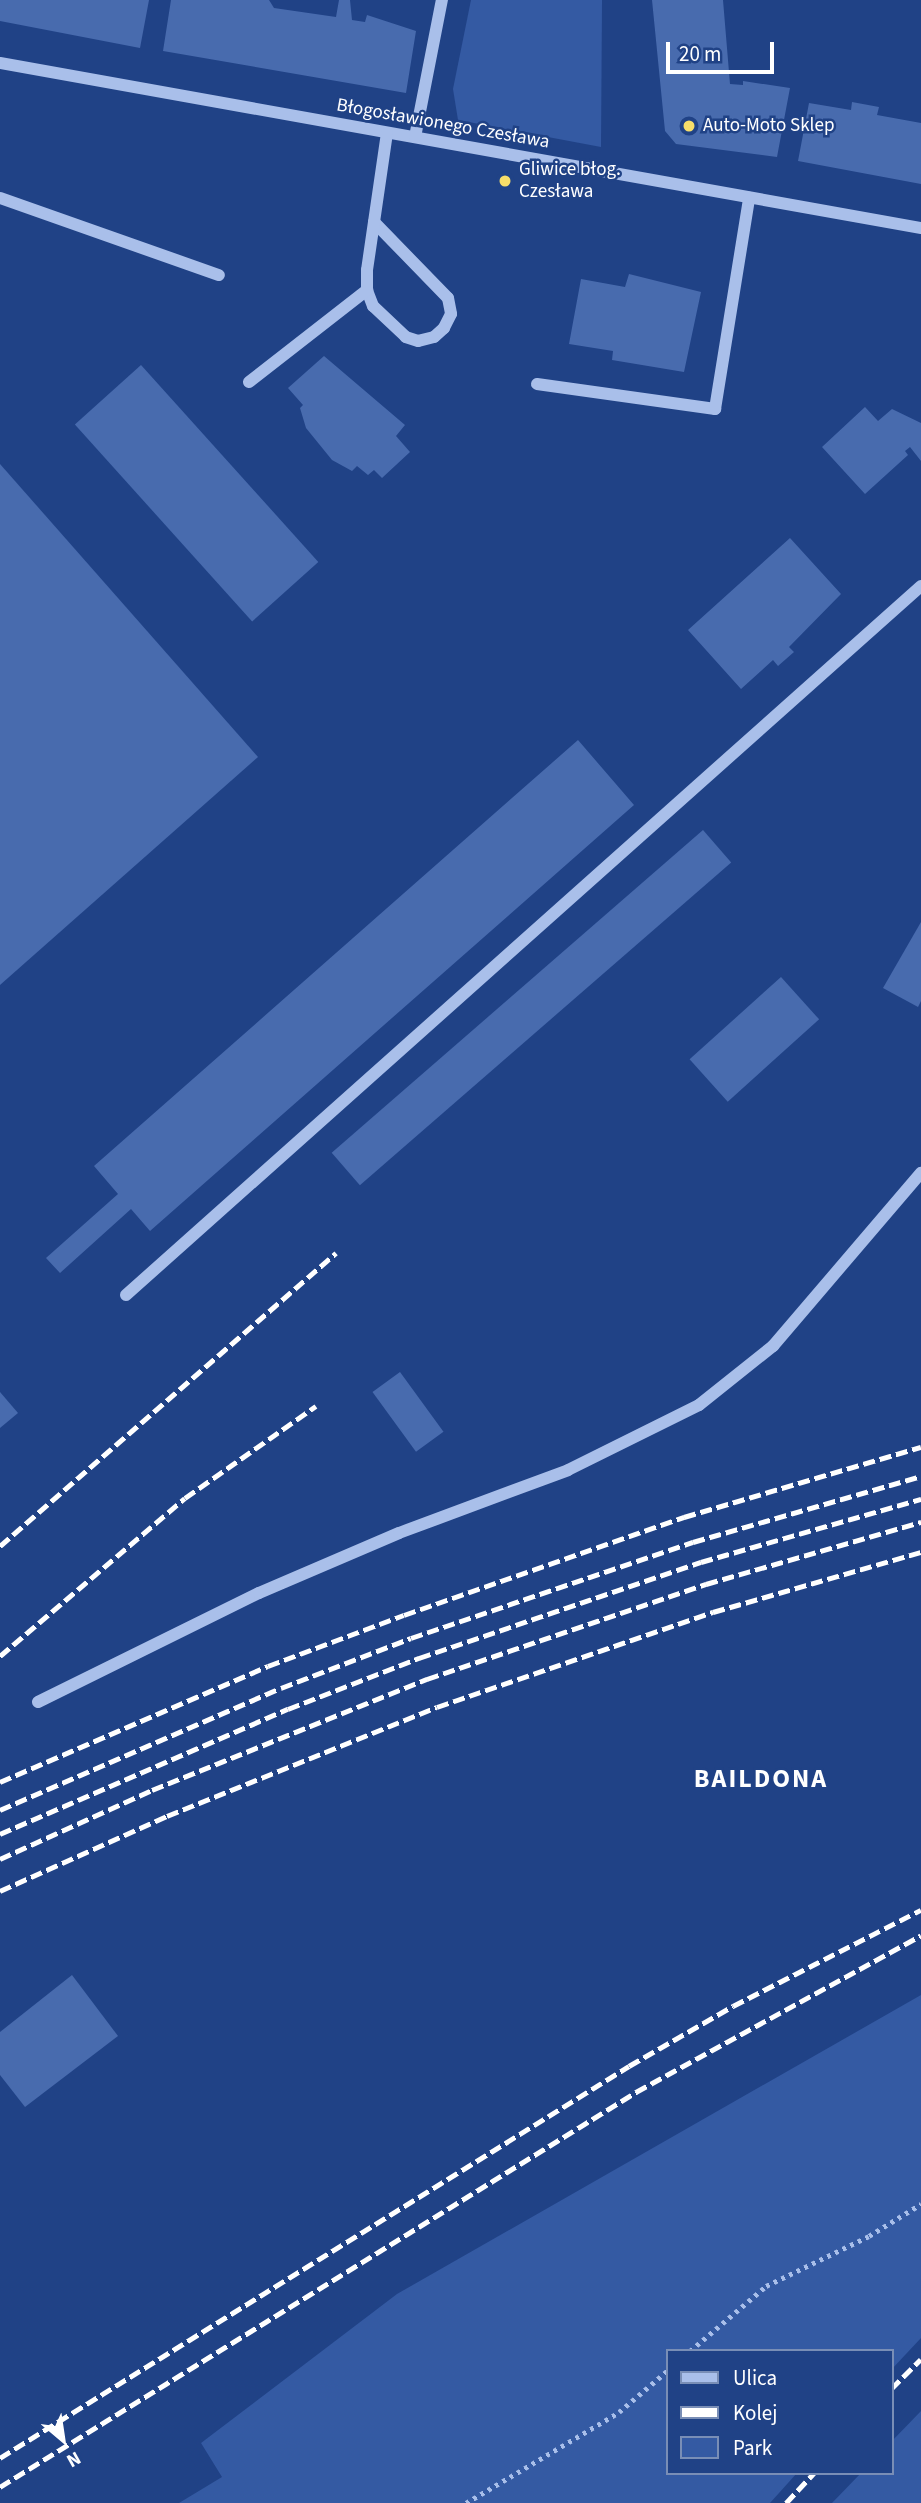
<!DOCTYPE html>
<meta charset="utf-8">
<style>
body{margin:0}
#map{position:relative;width:921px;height:2503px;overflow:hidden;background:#204286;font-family:"Source Sans 3",sans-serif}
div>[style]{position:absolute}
.green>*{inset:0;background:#345aa3}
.building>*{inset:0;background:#486bae;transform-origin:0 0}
.path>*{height:4.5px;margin-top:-2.25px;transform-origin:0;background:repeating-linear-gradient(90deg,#a9bfea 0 3.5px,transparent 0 8.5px)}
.minor>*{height:12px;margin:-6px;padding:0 6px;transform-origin:6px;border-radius:6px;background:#a9bfea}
.rail>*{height:5px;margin-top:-2.5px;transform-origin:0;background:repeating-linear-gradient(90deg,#fff 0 12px,transparent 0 17px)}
.dots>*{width:19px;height:19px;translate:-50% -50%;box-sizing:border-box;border:4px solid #204286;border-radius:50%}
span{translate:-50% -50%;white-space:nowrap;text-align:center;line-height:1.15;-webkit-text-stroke:5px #204286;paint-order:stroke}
.street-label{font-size:19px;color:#fff}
.poi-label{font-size:19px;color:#fff}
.left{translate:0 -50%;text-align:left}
.district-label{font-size:26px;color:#fff;font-weight:700;letter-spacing:2px}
.legend{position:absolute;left:666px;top:2349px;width:228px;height:126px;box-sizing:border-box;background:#204286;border:2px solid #798eb6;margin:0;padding:9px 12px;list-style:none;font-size:21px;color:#fff}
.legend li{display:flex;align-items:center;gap:14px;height:35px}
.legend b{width:35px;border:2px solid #798eb6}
.north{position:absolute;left:28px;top:2405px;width:70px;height:70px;-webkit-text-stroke:5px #204286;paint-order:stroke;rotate:151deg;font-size:19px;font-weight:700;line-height:28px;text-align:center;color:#fff}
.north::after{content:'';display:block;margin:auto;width:24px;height:32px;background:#fff;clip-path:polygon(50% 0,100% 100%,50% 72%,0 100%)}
.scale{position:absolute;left:666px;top:42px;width:108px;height:32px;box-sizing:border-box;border:4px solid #fff;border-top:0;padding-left:9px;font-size:21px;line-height:24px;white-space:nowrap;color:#fff;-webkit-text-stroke:5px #204286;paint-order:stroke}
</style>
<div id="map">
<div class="green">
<i style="clip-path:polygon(471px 0,602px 0,601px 147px,458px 120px,453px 89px)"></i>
<i style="clip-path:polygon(921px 1995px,921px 2338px,891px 2370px,891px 2351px,667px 2351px,667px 2473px,797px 2473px,770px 2503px,179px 2503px,222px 2477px,201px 2443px,397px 2294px)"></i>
<i style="clip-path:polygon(921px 2411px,921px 2503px,832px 2503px,861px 2473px,891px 2473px,891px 2442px)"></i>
</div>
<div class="building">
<i style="clip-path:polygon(0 0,149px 0,140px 48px,0 21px)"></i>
<i style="clip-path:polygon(171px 0,269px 0,274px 8px,336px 17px,339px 0,350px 0,352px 20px,365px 22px,367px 15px,416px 31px,406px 93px,163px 51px)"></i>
<i style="clip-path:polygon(652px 0,723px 0,730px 84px,743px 85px,743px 81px,790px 88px,777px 157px,676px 144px,665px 131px)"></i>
<i style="clip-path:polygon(852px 102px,879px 107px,877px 115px,921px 123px,921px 184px,798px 161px,809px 103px,851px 110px)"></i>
<i style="clip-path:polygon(629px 274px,701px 292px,684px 372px,612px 360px,613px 351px,569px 344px,581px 279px,625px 287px)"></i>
<i style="clip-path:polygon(324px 356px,405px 425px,396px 436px,410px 452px,382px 478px,374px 470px,368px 475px,357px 466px,352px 471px,332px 460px,306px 428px,300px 408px,303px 405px,288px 388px)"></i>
<i style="left:141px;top:365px;width:265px;height:89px;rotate:48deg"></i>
<i style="clip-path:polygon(865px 407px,878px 421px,892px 409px,921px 423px,921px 461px,910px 447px,905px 451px,908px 455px,865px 494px,822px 447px)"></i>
<i style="clip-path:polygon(0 464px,258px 757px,0 985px)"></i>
<i style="clip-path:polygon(790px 538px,841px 594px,789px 647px,794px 652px,778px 666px,773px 660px,741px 689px,688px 630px)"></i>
<i style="clip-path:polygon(578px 740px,634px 805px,150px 1231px,131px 1209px,60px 1273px,46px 1258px,118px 1194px,94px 1166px)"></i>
<i style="left:703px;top:830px;width:43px;height:492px;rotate:49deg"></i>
<i style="clip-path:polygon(921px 922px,921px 1001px,918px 1007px,883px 988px)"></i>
<i style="left:781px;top:977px;width:57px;height:123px;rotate:48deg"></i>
<i style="left:400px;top:1372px;width:74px;height:34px;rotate:54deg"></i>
<i style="clip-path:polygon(0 1392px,18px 1413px,0 1428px)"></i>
<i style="clip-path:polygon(72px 1975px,118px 2036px,25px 2107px,0 2075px,0 2032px)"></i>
</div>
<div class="path">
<i style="left:690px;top:2351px;width:100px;rotate:-40.5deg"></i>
<i style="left:766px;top:2286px;width:114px;rotate:-25.9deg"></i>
<i style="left:869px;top:2236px;width:61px;rotate:-31.6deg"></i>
<i style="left:466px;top:2503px;width:178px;rotate:-30.7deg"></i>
<i style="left:619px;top:2412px;width:63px;rotate:-40.5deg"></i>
</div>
<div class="minor">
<i style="left:0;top:63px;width:936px;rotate:10.16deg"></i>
<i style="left:415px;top:137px;width:140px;rotate:-78.9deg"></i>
<i style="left:0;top:198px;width:232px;rotate:19.4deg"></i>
<i style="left:374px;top:222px;width:106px;rotate:45.8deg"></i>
<i style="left:448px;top:298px;width:16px;rotate:79deg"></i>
<i style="left:451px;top:314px;width:16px;rotate:117deg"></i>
<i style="left:444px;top:328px;width:13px;rotate:138deg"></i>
<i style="left:434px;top:337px;width:16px;rotate:166deg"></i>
<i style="left:418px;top:341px;width:13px;rotate:-162deg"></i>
<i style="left:406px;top:337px;width:45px;rotate:-136.8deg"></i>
<i style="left:373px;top:306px;width:17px;rotate:-111deg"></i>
<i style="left:367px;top:290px;width:20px;rotate:-90deg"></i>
<i style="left:367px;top:270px;width:138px;rotate:-81.7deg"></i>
<i style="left:249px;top:382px;width:150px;rotate:-37.9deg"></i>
<i style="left:537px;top:384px;width:180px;rotate:8deg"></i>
<i style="left:715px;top:409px;width:214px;rotate:-80.8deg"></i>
<i style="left:126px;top:1295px;width:1065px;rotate:-41.73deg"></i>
<i style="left:38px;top:1702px;width:246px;rotate:-26.3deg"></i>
<i style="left:259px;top:1593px;width:152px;rotate:-23.2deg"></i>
<i style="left:399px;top:1533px;width:180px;rotate:-20.4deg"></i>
<i style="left:568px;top:1470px;width:146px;rotate:-26.4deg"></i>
<i style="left:699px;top:1405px;width:95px;rotate:-38.6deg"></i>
<i style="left:773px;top:1346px;width:228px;rotate:-49.5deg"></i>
</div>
<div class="rail">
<i style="left:0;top:1546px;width:446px;rotate:-41.1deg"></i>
<i style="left:0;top:1656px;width:243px;rotate:-40.5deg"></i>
<i style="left:185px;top:1498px;width:160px;rotate:-35.1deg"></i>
<i style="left:0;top:1782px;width:292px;rotate:-23.4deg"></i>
<i style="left:268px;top:1666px;width:145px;rotate:-20.6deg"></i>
<i style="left:404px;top:1615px;width:297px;rotate:-19.3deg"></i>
<i style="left:684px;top:1517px;width:247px;rotate:-16.5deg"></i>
<i style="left:0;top:1810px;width:306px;rotate:-23.5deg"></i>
<i style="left:281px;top:1688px;width:139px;rotate:-21deg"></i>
<i style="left:411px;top:1638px;width:298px;rotate:-18.8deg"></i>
<i style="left:693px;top:1542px;width:237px;rotate:-16.1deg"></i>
<i style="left:0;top:1834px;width:314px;rotate:-23.5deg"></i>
<i style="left:288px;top:1709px;width:141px;rotate:-21.3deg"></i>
<i style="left:419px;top:1658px;width:298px;rotate:-18.8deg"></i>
<i style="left:701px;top:1562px;width:229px;rotate:-16deg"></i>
<i style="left:0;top:1859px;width:167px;rotate:-24.4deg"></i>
<i style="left:152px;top:1790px;width:297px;rotate:-22deg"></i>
<i style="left:427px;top:1679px;width:295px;rotate:-18.8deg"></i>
<i style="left:706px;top:1584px;width:224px;rotate:-16.1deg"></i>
<i style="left:0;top:1891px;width:183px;rotate:-24.2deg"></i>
<i style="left:167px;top:1816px;width:291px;rotate:-22deg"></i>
<i style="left:437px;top:1707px;width:292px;rotate:-19deg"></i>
<i style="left:713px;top:1612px;width:216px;rotate:-16.1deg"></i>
<i style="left:891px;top:2389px;width:42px;rotate:-45deg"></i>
<i style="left:0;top:2458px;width:741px;rotate:-31.93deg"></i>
<i style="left:629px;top:2066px;width:120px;rotate:-30deg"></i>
<i style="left:733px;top:2006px;width:211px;rotate:-27.1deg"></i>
<i style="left:0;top:2487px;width:749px;rotate:-31.84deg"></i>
<i style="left:636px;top:2092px;width:325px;rotate:-28.8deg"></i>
<i style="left:786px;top:2503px;width:41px;rotate:-47deg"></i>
</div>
<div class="dots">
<i style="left:689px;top:126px;background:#f7de6a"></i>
<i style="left:505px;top:181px;background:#f7de6a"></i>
</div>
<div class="street-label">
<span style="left:443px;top:124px;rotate:10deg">Błogosławionego Czesława</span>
</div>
<div class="poi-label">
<span class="left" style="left:703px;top:126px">Auto-Moto Sklep</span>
<span class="left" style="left:519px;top:181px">Gliwice błog.<br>Czesława</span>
</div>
<div class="district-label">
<span style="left:761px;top:1779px">BAILDONA</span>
</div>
<ul class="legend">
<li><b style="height:9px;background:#a9bfea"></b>Ulica</li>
<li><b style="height:9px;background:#fff"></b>Kolej</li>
<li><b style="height:19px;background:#345aa3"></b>Park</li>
</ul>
<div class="north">N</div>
<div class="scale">20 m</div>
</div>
